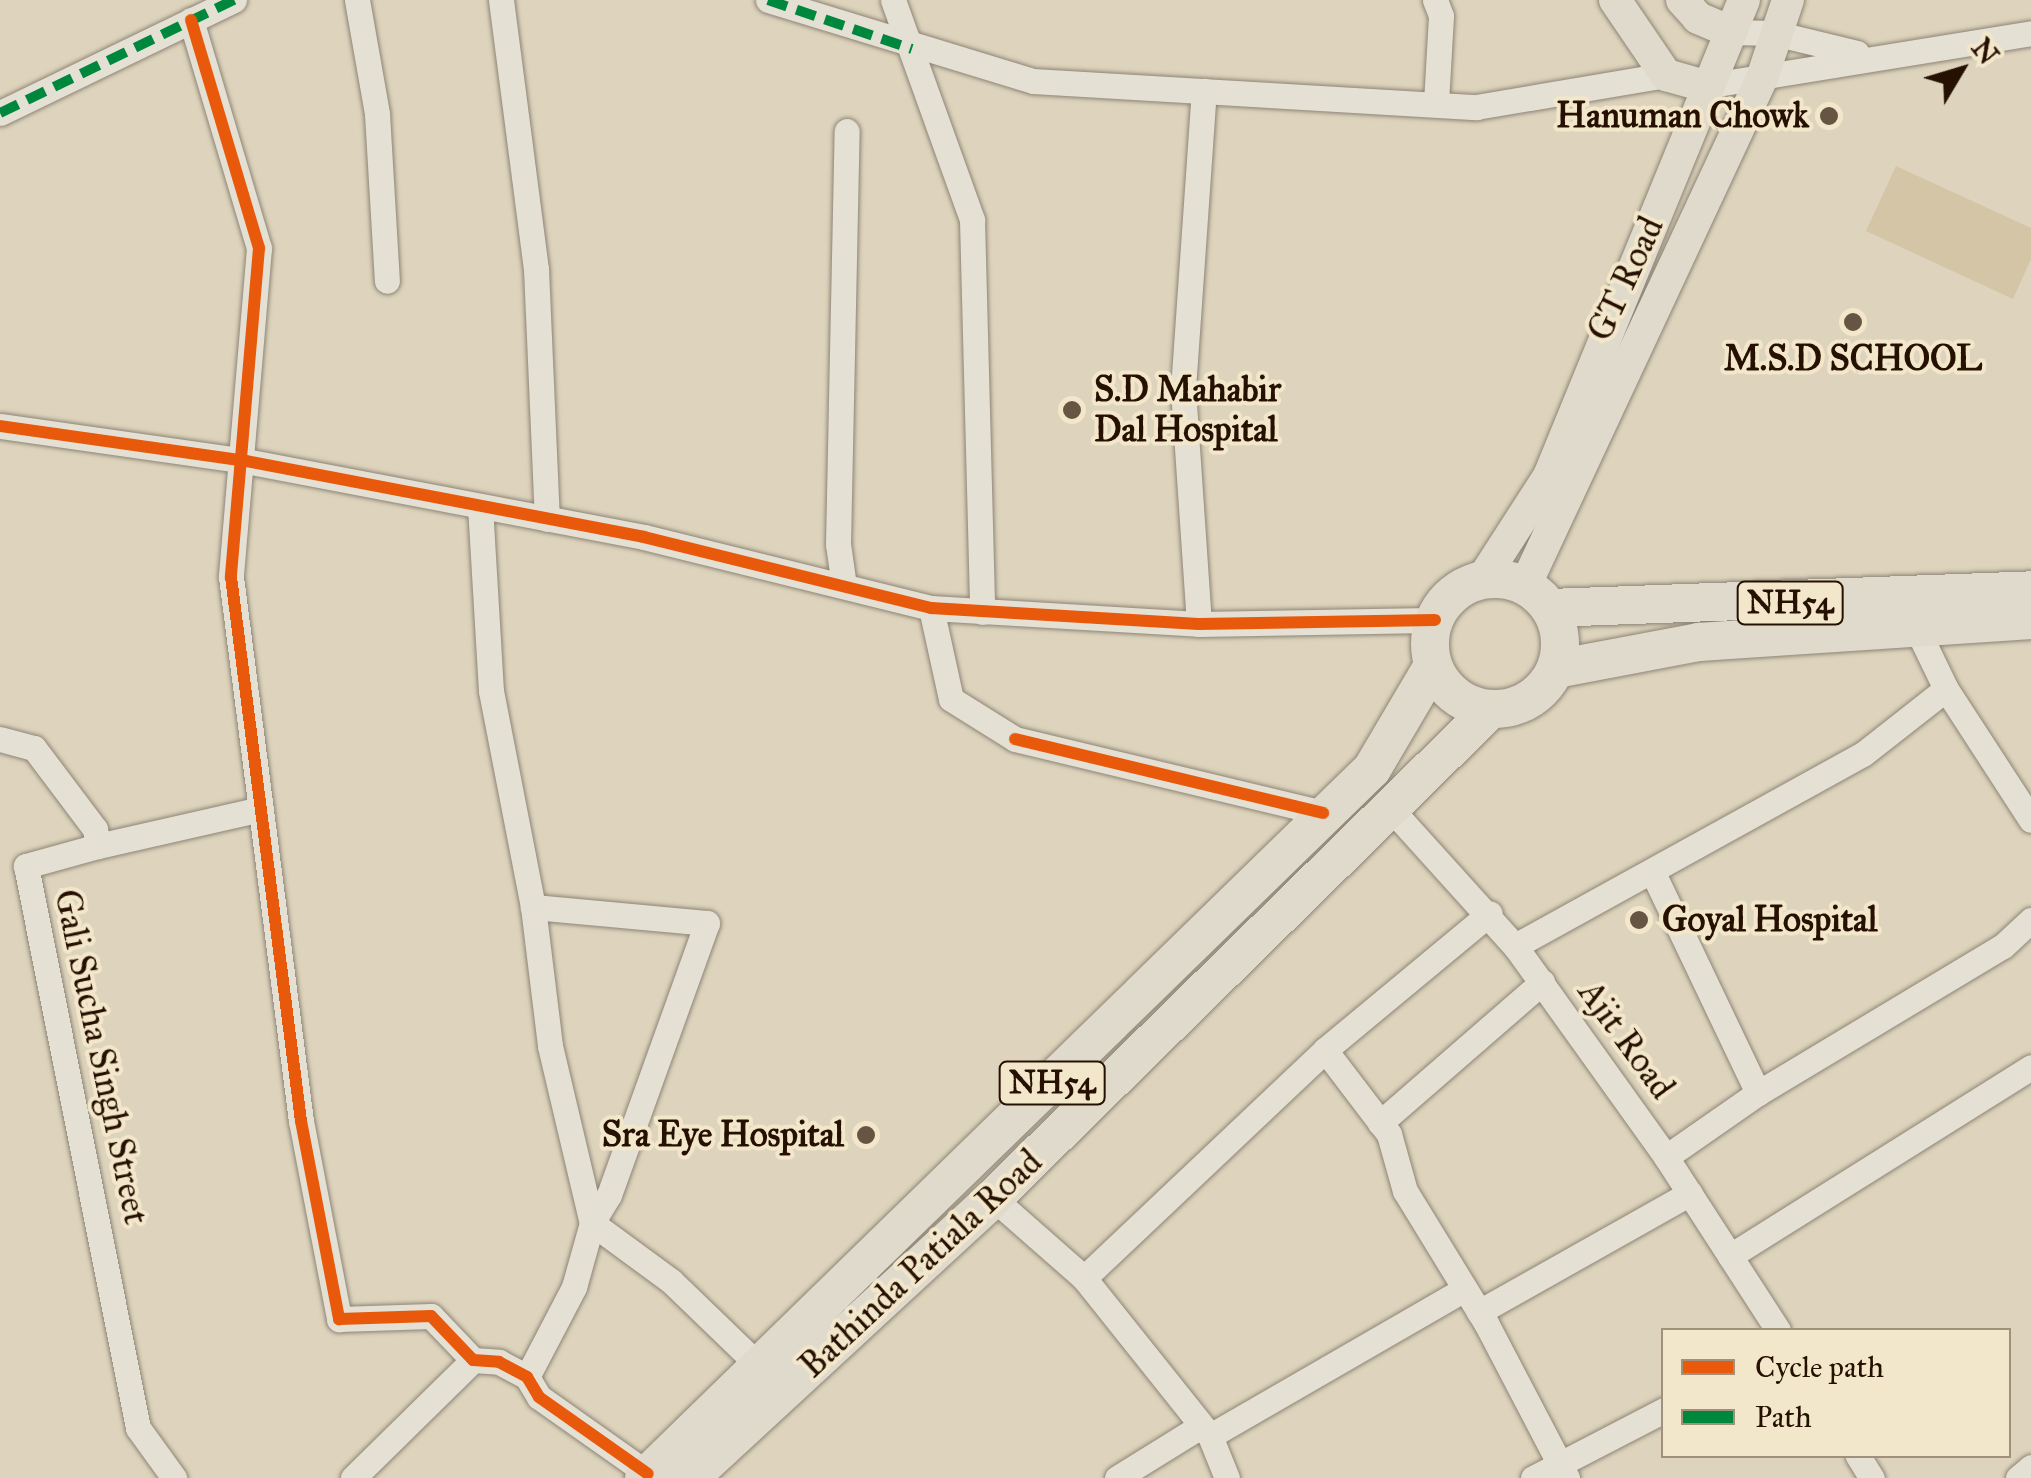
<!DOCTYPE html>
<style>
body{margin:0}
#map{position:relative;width:2031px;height:1478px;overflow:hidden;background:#ded4bd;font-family:"IM FELL Great Primer",serif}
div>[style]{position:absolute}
.green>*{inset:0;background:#d3c5a5}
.roads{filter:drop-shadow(0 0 2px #8d8475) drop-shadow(0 0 2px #8d8475)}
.minor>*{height:25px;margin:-12.5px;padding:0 12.5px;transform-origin:12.5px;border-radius:12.5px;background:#e5e0d4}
.major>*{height:32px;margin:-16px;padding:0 16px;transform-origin:16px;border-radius:16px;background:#e0dacd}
.highway>*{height:38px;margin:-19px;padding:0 19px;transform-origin:19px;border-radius:19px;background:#e0dacd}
.highway>.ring{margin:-19px;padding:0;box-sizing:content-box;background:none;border:38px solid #e0dacd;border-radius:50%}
.quiet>*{height:10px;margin-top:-5px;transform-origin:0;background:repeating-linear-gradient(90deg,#00873e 0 20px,transparent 0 30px)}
.cycleway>*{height:12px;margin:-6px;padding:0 6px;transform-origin:6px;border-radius:6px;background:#e8590c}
.dots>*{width:28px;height:28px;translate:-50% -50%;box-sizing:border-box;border:5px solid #f3e7cb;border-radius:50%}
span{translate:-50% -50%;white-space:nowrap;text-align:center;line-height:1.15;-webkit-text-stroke:8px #f3e7cb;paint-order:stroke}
.shield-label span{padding:2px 8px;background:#f3e7cb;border:2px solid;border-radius:8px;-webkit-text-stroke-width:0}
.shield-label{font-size:32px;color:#261001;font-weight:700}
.poi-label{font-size:35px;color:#261001;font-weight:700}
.right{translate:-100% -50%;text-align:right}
.left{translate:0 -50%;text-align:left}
.street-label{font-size:35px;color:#261001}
.legend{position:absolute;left:1661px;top:1328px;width:350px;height:130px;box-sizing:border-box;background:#f3e7cb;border:2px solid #a1917a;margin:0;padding:12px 18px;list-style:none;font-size:30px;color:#261001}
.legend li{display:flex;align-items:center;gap:20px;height:50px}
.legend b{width:50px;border:2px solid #a1917a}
.north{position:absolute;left:1911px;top:20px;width:100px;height:100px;-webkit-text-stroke:8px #f3e7cb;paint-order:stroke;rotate:52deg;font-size:28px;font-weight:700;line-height:40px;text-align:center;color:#261001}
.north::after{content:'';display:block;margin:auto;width:35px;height:45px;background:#261001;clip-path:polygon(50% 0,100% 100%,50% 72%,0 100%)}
</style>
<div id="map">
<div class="green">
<i style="clip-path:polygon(1896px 166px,2031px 228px,2031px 259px,2013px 299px,1866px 231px)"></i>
</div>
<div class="roads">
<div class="minor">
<i style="left:357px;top:0;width:116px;rotate:80deg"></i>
<i style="left:377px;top:114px;width:167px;rotate:86.6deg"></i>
<i style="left:501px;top:0;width:271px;rotate:82.6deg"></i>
<i style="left:536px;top:269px;width:250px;rotate:87.5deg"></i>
<i style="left:768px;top:0;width:277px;rotate:17deg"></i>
<i style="left:1033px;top:81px;width:444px;rotate:3.4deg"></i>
<i style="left:1476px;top:107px;width:193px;rotate:-9.6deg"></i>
<i style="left:893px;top:0;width:234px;rotate:70.2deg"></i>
<i style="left:972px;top:220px;width:392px;rotate:88.5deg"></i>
<i style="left:1435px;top:0;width:17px;rotate:69deg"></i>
<i style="left:1441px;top:16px;width:88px;rotate:93.3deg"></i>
<i style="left:191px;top:20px;width:238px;rotate:73.4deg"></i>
<i style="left:259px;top:248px;width:330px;rotate:94.9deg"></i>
<i style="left:231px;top:577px;width:548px;rotate:82.67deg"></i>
<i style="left:301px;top:1121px;width:202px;rotate:79.1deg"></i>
<i style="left:339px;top:1319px;width:92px;rotate:-1.9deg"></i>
<i style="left:431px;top:1316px;width:61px;rotate:46.3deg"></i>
<i style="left:473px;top:1360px;width:26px;rotate:4deg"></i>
<i style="left:499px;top:1362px;width:32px;rotate:28deg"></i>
<i style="left:527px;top:1377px;width:23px;rotate:59deg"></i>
<i style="left:539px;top:1397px;width:133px;rotate:35.2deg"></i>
<i style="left:1731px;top:32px;width:43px;rotate:1.3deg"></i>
<i style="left:1774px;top:33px;width:85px;rotate:13.5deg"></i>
<i style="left:1705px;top:86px;width:330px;rotate:-9.2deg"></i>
<i style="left:0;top:113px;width:260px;rotate:-25.8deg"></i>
<i style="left:0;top:426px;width:248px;rotate:8.1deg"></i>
<i style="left:246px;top:461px;width:405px;rotate:10.8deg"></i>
<i style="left:644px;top:537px;width:296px;rotate:13.9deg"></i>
<i style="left:931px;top:608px;width:268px;rotate:3.4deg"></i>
<i style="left:1199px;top:624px;width:236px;rotate:-1deg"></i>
<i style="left:480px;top:506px;width:185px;rotate:86.6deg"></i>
<i style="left:491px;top:691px;width:220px;rotate:79deg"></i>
<i style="left:533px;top:907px;width:140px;rotate:83deg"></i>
<i style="left:550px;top:1046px;width:182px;rotate:76.7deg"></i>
<i style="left:592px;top:1223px;width:98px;rotate:36.3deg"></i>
<i style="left:671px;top:1281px;width:125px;rotate:44deg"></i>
<i style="left:844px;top:586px;width:42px;rotate:-98.1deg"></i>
<i style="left:838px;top:544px;width:413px;rotate:-88.8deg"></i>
<i style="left:931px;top:608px;width:93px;rotate:77.6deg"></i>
<i style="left:951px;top:699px;width:75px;rotate:32deg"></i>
<i style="left:1015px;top:739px;width:317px;rotate:13.5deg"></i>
<i style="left:1199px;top:624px;width:236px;rotate:-93.9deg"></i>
<i style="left:1183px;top:389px;width:299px;rotate:-86deg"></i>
<i style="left:1916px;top:627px;width:69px;rotate:64.2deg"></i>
<i style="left:0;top:739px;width:35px;rotate:15deg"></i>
<i style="left:34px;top:748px;width:101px;rotate:53deg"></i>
<i style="left:95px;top:829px;width:17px;rotate:80deg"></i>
<i style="left:98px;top:846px;width:75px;rotate:164.5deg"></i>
<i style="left:26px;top:866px;width:573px;rotate:78.73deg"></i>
<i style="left:138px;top:1428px;width:62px;rotate:54.2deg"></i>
<i style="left:1391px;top:809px;width:185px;rotate:47.9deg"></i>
<i style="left:1515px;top:946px;width:259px;rotate:54.4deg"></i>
<i style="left:1666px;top:1157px;width:206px;rotate:57.1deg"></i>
<i style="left:98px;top:846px;width:167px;rotate:-12.8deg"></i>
<i style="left:1653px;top:873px;width:244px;rotate:64.5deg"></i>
<i style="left:1515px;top:946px;width:397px;rotate:-28.9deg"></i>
<i style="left:1863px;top:754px;width:105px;rotate:-38.1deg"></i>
<i style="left:1946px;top:689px;width:156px;rotate:57deg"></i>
<i style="left:1325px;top:1050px;width:106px;rotate:52.7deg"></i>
<i style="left:1389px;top:1134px;width:59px;rotate:74.3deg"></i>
<i style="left:1405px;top:1191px;width:155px;rotate:58.5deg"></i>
<i style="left:1486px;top:1323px;width:175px;rotate:62.4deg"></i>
<i style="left:1380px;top:1123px;width:215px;rotate:-41deg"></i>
<i style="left:1666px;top:1157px;width:112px;rotate:-34.8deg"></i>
<i style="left:1758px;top:1093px;width:286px;rotate:-31deg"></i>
<i style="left:2003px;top:946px;width:38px;rotate:-43deg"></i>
<i style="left:993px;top:1198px;width:121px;rotate:41.3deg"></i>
<i style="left:1084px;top:1278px;width:202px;rotate:51.4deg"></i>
<i style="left:1210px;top:1436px;width:45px;rotate:68deg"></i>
<i style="left:1730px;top:1256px;width:355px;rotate:-32.1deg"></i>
<i style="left:1084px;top:1278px;width:332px;rotate:-43.4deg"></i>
<i style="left:1325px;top:1050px;width:214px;rotate:-39.7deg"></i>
<i style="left:1479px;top:1312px;width:242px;rotate:-29.4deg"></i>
<i style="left:527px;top:1377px;width:102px;rotate:-62.4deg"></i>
<i style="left:574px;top:1287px;width:66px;rotate:-74.3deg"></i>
<i style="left:592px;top:1223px;width:33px;rotate:-59deg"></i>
<i style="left:609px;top:1195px;width:289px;rotate:-70.2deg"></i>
<i style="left:707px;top:923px;width:175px;rotate:-174.7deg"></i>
<i style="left:1210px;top:1436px;width:294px;rotate:-30deg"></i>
<i style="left:1858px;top:1456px;width:26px;rotate:58deg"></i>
<i style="left:353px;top:1478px;width:168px;rotate:-44.5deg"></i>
<i style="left:1117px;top:1478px;width:99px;rotate:-31.8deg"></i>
<i style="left:1533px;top:1478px;width:148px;rotate:-27.4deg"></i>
<i style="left:2018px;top:1478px;width:17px;rotate:-40deg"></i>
</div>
<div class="major">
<i style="left:1615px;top:0;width:91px;rotate:55.8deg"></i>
<i style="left:1666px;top:75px;width:41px;rotate:15.8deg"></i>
<i style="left:1682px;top:0;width:24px;rotate:48deg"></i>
<i style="left:1698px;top:18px;width:36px;rotate:23deg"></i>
<i style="left:1482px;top:580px;width:124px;rotate:-57.2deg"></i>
<i style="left:1549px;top:476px;width:514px;rotate:-67.72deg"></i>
<i style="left:1525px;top:586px;width:561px;rotate:-64.99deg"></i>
<i style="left:1762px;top:78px;width:82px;rotate:-71.6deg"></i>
</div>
<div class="highway">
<i class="ring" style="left:1430px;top:579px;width:92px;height:92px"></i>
<i style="left:1550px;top:608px;width:481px;rotate:-2.1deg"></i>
<i style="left:1556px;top:669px;width:146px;rotate:-10.7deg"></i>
<i style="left:1699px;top:642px;width:333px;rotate:-3.8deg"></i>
<i style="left:644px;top:1478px;width:1016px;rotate:-44.24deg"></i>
<i style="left:1372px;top:769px;width:118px;rotate:-59.5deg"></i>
<i style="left:690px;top:1478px;width:413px;rotate:-42.7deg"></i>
<i style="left:993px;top:1198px;width:697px;rotate:-44.48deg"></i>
</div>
</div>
<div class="quiet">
<i style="left:768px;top:0;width:152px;rotate:18.8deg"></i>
<i style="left:0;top:113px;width:260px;rotate:-25.8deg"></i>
</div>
<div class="cycleway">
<i style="left:191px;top:20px;width:238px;rotate:73.4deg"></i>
<i style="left:259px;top:248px;width:330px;rotate:94.9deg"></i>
<i style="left:231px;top:577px;width:548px;rotate:82.67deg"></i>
<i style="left:301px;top:1121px;width:202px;rotate:79.1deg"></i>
<i style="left:339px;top:1319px;width:92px;rotate:-1.9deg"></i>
<i style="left:431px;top:1316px;width:61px;rotate:46.3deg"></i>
<i style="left:473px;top:1360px;width:26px;rotate:4deg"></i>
<i style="left:499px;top:1362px;width:32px;rotate:28deg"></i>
<i style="left:527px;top:1377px;width:23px;rotate:59deg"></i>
<i style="left:539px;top:1397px;width:133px;rotate:35.2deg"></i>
<i style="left:0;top:426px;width:248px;rotate:8.1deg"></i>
<i style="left:246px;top:461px;width:405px;rotate:10.8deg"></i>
<i style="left:644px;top:537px;width:296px;rotate:13.9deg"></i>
<i style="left:931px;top:608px;width:268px;rotate:3.4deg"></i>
<i style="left:1199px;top:624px;width:236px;rotate:-1deg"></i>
<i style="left:1015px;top:739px;width:317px;rotate:13.5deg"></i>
</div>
<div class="dots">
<i style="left:1829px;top:116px;background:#665543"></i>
<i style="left:1853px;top:322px;background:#665543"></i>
<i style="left:1072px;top:410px;background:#665543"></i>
<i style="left:1639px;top:920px;background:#665543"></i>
<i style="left:866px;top:1135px;background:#665543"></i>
</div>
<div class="shield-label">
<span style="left:1790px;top:603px">NH54</span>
<span style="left:1052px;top:1083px">NH54</span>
</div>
<div class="poi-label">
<span class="right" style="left:1809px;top:116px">Hanuman Chowk</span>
<span style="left:1853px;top:359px">M.S.D SCHOOL</span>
<span class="left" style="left:1094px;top:410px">S.D Mahabir<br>Dal Hospital</span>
<span class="left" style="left:1662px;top:920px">Goyal Hospital</span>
<span class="right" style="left:844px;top:1135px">Sra Eye Hospital</span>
</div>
<div class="street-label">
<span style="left:1626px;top:279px;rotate:-65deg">GT Road</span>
<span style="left:1626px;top:1040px;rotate:54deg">Ajit Road</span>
<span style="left:101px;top:1057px;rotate:78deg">Gali Sucha Singh Street</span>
<span style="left:921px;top:1264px;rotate:-43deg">Bathinda Patiala Road</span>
</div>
<ul class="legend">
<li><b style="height:12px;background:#e8590c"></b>Cycle path</li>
<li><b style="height:12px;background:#00873e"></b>Path</li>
</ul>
<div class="north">N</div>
</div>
